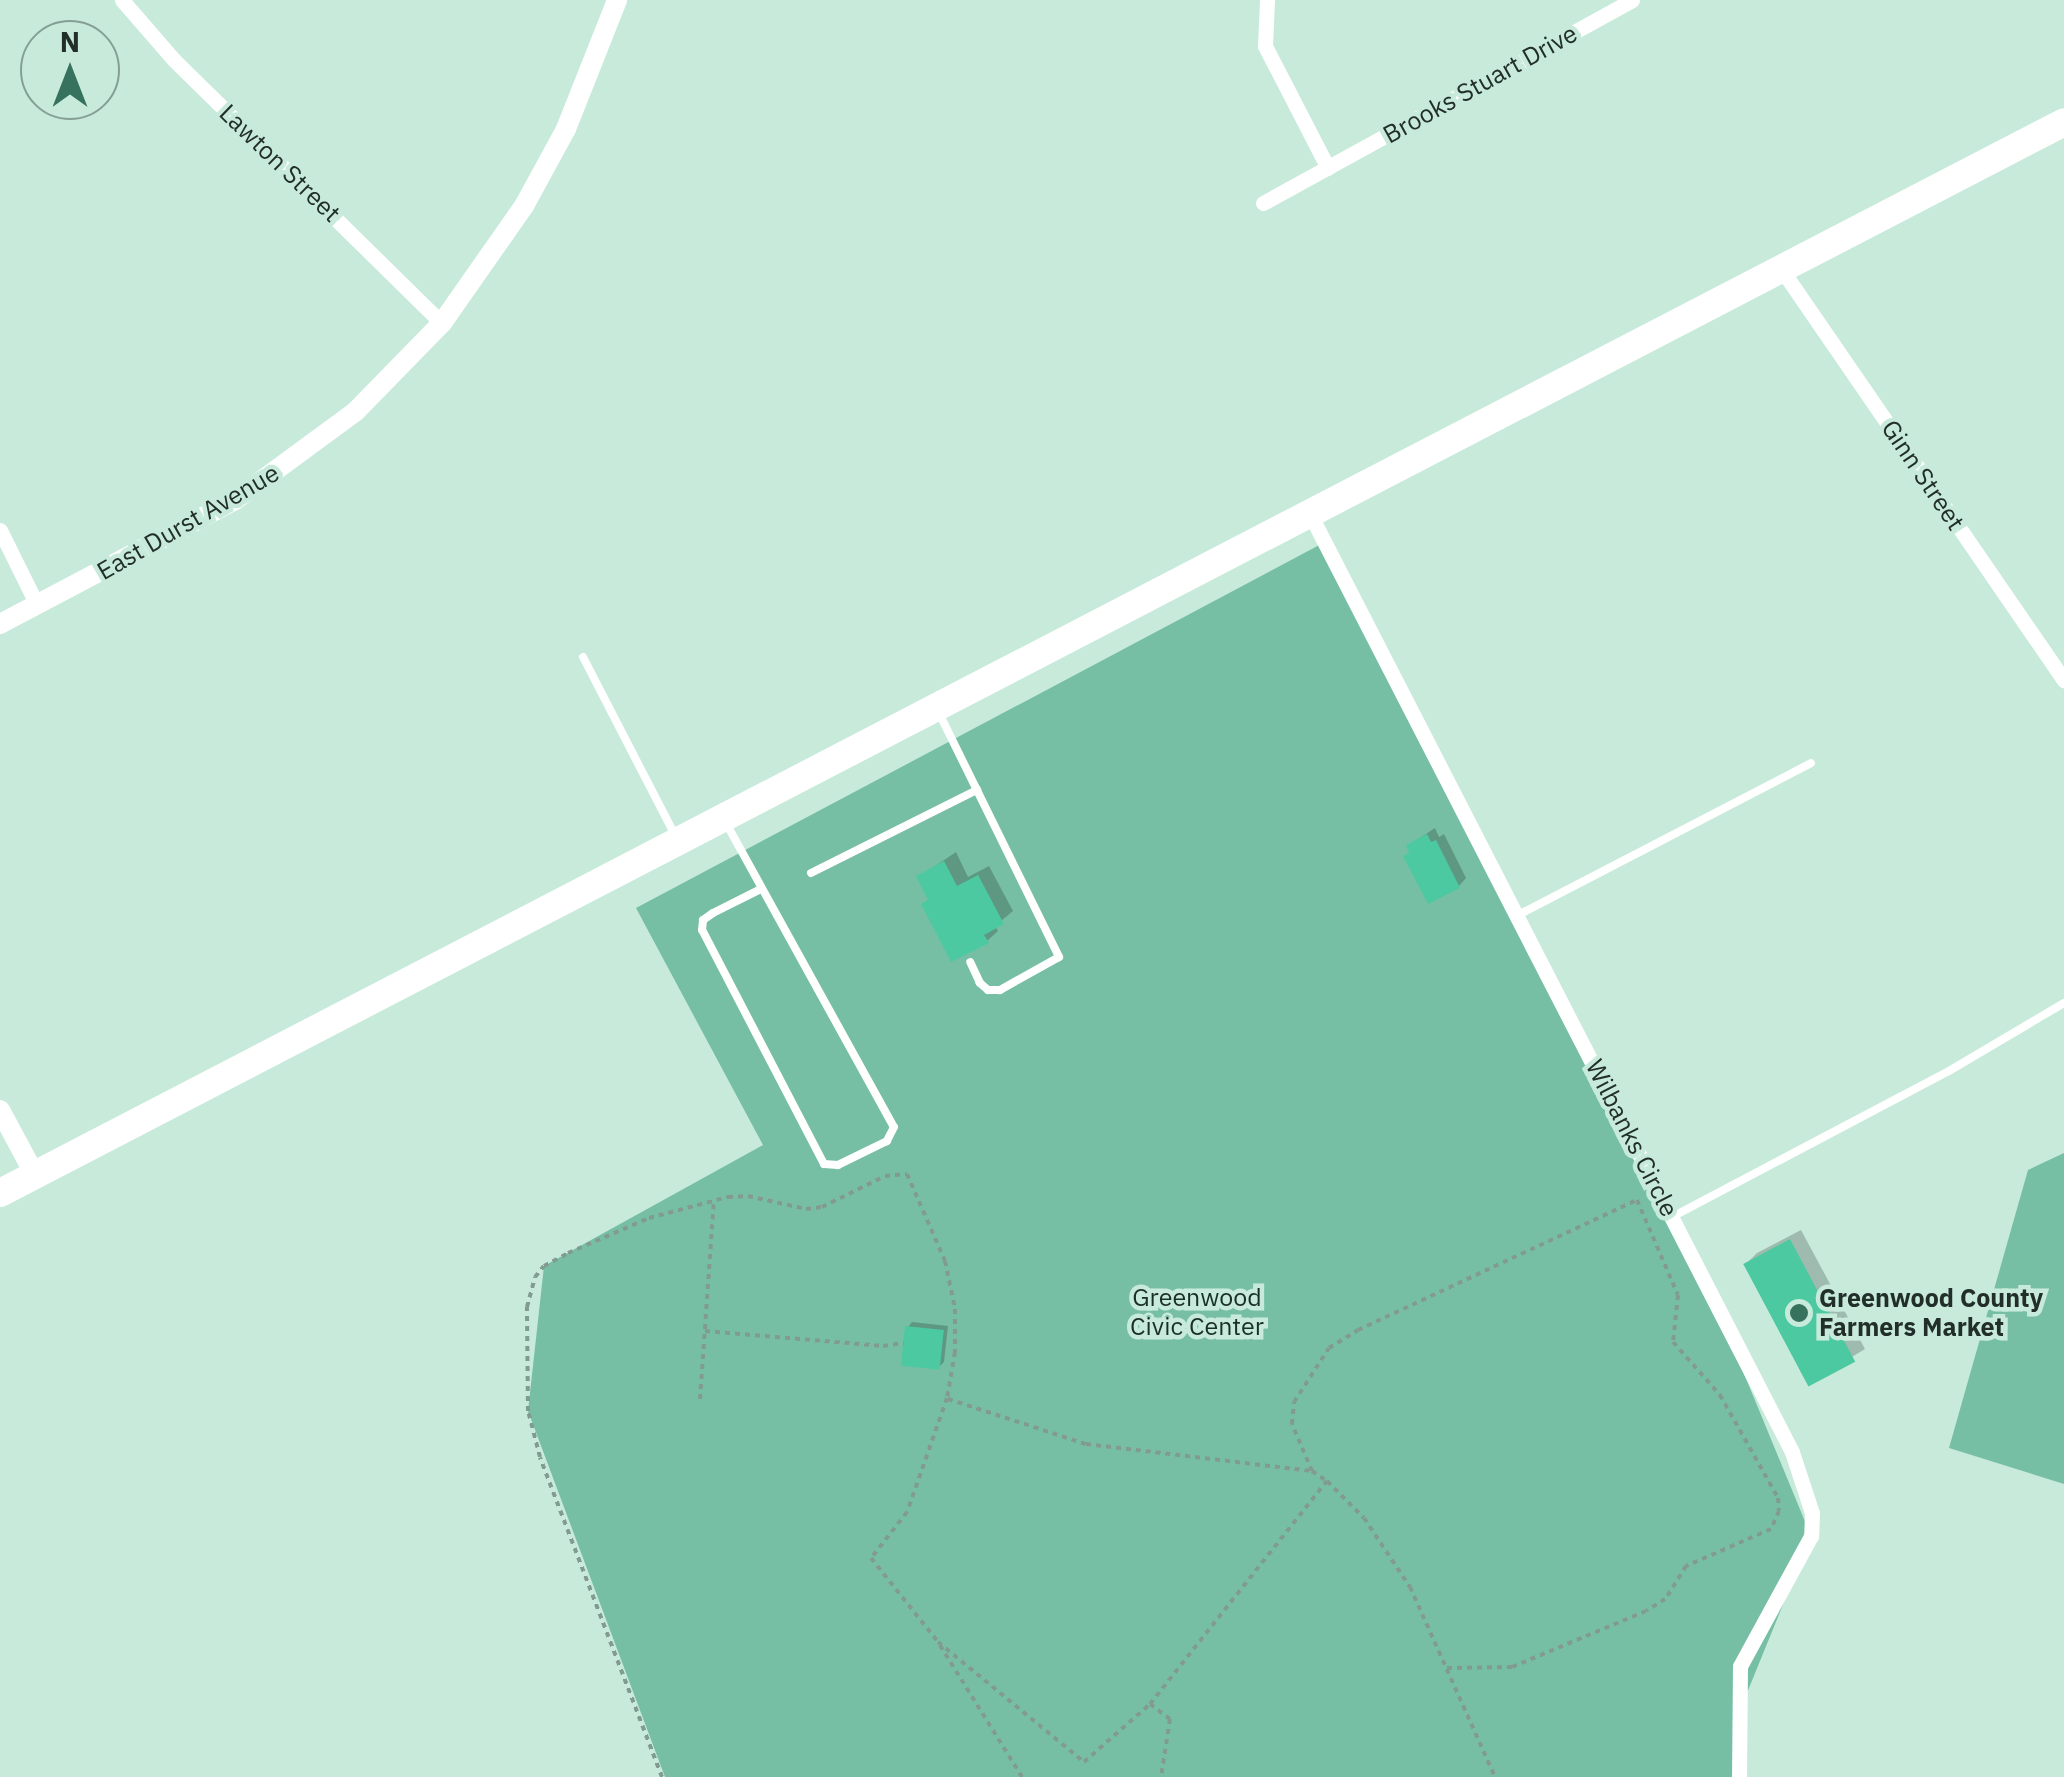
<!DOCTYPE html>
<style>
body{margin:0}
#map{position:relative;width:2064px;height:1777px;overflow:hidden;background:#c7eadb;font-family:"IBM Plex Sans",sans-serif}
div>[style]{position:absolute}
.green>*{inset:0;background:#76bfa4}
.shadow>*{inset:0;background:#0003}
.building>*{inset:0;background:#4dc9a2;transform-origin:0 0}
.path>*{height:4px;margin-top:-2px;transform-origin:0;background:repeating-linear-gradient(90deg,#829b91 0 5px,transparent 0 10px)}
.lane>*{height:8px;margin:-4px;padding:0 4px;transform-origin:4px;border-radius:4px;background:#fff}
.street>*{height:15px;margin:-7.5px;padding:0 7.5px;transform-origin:7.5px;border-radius:7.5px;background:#fff}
.secondary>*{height:20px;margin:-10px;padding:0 10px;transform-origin:10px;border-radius:10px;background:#fff}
.highway>*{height:28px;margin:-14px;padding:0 14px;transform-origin:14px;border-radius:14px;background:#fff}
.dots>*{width:28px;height:28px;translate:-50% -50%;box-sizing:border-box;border:5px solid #c7eadb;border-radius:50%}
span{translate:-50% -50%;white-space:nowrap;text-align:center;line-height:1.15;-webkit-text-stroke:9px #c7eadb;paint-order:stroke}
.street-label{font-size:25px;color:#212e29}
.park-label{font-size:25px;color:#1a2f27}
.poi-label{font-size:25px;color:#212e29;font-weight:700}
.left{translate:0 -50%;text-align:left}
.north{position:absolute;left:20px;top:20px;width:100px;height:100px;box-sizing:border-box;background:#c7eadb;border:2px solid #859f94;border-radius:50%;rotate:0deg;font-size:28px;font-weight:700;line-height:40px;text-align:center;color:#212e29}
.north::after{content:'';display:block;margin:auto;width:35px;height:45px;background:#36725d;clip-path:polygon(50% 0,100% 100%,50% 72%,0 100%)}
</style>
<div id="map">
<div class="green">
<i style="clip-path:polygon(1325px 542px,1707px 1284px,1811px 1536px,1740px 1710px,1735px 1777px,665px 1777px,528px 1411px,544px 1266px,763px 1145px,636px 908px)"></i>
<i style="clip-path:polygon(2064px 1153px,2064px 1484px,1949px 1448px,2028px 1170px)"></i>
</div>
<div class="shadow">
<i style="clip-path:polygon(1435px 828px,1439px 837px,1444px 834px,1466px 878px,1459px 886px,1409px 845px)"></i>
<i style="clip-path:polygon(956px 852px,968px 877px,989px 866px,1013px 911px,995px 926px,998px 931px,987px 941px,924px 904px,930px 898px,919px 877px)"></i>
<i style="clip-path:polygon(1801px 1230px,1865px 1349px,1809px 1383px,1746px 1264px,1757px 1253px)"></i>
<i style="clip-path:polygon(912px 1322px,948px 1326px,944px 1362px,939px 1367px,908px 1327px)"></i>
</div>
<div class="building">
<i style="clip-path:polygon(1427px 834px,1431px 842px,1436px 840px,1460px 888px,1428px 904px,1403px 856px,1409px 853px,1406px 845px)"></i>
<i style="clip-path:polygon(944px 861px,957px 886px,978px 875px,1004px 924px,984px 935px,989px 943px,951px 962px,921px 904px,928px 900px,916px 876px)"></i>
<i style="left:1790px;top:1239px;width:139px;height:53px;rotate:62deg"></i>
<i style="left:905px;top:1326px;width:39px;height:40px;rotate:6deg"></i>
</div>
<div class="path">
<i style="left:705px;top:1331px;width:179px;rotate:4.8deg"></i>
<i style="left:883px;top:1346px;width:21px;rotate:-8deg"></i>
<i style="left:700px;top:1399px;width:198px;rotate:-86deg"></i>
<i style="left:948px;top:1399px;width:145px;rotate:18.1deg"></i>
<i style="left:1086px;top:1444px;width:228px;rotate:6.8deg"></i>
<i style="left:1312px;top:1471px;width:18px;rotate:34deg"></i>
<i style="left:1327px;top:1481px;width:52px;rotate:45deg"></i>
<i style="left:1364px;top:1518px;width:83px;rotate:56.3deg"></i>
<i style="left:1410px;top:1587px;width:208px;rotate:65.9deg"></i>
<i style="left:1312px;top:1471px;width:51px;rotate:-113.1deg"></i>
<i style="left:1292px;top:1424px;width:22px;rotate:-85deg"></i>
<i style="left:1294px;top:1402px;width:64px;rotate:-57.1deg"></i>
<i style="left:1329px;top:1348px;width:34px;rotate:-32deg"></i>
<i style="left:1358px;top:1330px;width:308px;rotate:-25deg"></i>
<i style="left:1637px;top:1200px;width:103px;rotate:66.7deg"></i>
<i style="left:1678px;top:1295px;width:47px;rotate:96.1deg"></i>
<i style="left:1673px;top:1342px;width:71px;rotate:48.4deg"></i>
<i style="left:1720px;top:1395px;width:118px;rotate:60.6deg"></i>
<i style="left:1778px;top:1498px;width:13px;rotate:86deg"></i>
<i style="left:1779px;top:1511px;width:20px;rotate:114deg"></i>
<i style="left:1771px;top:1529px;width:93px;rotate:156.5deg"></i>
<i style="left:1686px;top:1566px;width:39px;rotate:122deg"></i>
<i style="left:1665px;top:1599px;width:22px;rotate:148deg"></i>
<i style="left:1646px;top:1611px;width:145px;rotate:157.3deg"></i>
<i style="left:1512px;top:1667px;width:66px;rotate:179.1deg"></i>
<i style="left:1150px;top:1704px;width:285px;rotate:-51.6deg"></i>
<i style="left:662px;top:1777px;width:342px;rotate:-110.9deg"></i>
<i style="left:540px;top:1457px;width:48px;rotate:-104.6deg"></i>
<i style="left:528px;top:1411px;width:104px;rotate:-90.6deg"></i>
<i style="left:527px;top:1307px;width:31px;rotate:-75deg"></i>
<i style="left:535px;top:1277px;width:14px;rotate:-51deg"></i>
<i style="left:544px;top:1266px;width:27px;rotate:-28deg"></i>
<i style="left:568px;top:1253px;width:88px;rotate:-23.4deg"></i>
<i style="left:649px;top:1218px;width:82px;rotate:-14.9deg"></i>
<i style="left:728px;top:1197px;width:20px;rotate:-3deg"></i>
<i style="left:748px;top:1196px;width:59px;rotate:12.6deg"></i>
<i style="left:806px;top:1209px;width:16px;rotate:-7deg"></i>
<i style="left:822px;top:1207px;width:70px;rotate:-26.2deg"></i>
<i style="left:885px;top:1176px;width:22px;rotate:-5deg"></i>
<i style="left:907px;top:1174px;width:95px;rotate:66.4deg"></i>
<i style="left:945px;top:1261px;width:49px;rotate:78.2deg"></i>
<i style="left:955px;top:1309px;width:43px;rotate:90deg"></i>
<i style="left:955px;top:1352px;width:47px;rotate:99.9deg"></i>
<i style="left:947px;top:1398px;width:121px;rotate:109.3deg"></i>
<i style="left:907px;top:1512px;width:58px;rotate:128deg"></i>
<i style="left:871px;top:1558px;width:107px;rotate:51.4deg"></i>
<i style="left:1022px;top:1777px;width:159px;rotate:-121.9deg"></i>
<i style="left:938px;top:1642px;width:189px;rotate:39.4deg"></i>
<i style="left:1084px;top:1762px;width:88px;rotate:-41.3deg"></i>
<i style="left:1150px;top:1704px;width:25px;rotate:37deg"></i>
<i style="left:1170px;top:1719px;width:59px;rotate:98.8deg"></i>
</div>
<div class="lane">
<i style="left:583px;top:657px;width:203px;rotate:62.7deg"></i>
<i style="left:939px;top:713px;width:272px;rotate:63.8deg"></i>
<i style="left:1059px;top:957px;width:68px;rotate:150.8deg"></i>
<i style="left:1000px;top:990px;width:12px;rotate:180deg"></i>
<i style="left:988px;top:990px;width:11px;rotate:-139deg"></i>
<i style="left:980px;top:983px;width:23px;rotate:-115deg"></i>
<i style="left:726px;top:823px;width:347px;rotate:61.1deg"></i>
<i style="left:894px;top:1127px;width:16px;rotate:117deg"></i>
<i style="left:887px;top:1141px;width:55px;rotate:153.9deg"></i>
<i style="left:838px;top:1165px;width:14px;rotate:-176deg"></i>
<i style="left:824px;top:1164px;width:264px;rotate:-117.5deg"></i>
<i style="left:702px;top:930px;width:10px;rotate:-84deg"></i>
<i style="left:703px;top:920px;width:12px;rotate:-35deg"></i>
<i style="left:713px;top:913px;width:51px;rotate:-26.6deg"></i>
<i style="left:811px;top:873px;width:186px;rotate:-26.6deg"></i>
<i style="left:1518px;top:915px;width:330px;rotate:-27.4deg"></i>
<i style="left:1672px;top:1217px;width:313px;rotate:-27.8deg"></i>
<i style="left:1949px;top:1071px;width:134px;rotate:-30.6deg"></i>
</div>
<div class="street">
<i style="left:122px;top:0;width:79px;rotate:49.1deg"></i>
<i style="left:174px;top:60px;width:375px;rotate:44.5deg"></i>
<i style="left:1267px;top:0;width:46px;rotate:92.5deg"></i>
<i style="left:1265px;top:46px;width:137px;rotate:62.7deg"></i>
<i style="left:1263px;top:203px;width:421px;rotate:-28.8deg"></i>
<i style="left:1782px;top:270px;width:498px;rotate:55.5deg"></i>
<i style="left:1311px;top:516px;width:1052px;rotate:62.8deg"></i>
<i style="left:1792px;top:1452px;width:64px;rotate:71.8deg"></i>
<i style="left:1812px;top:1513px;width:23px;rotate:92deg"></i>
<i style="left:1811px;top:1536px;width:148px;rotate:118.6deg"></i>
<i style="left:1740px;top:1666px;width:111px;rotate:90.5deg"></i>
<i style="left:0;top:530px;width:84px;rotate:63.7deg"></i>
</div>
<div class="secondary">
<i style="left:0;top:624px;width:266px;rotate:-27.8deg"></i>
<i style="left:235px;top:500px;width:150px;rotate:-36.3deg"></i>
<i style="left:356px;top:411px;width:123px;rotate:-45.7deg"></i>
<i style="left:442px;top:323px;width:143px;rotate:-55deg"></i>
<i style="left:524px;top:206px;width:88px;rotate:-61.4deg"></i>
<i style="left:566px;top:129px;width:139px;rotate:-68.4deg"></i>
<i style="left:0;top:1110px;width:74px;rotate:61.7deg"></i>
</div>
<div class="highway">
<i style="left:0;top:1193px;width:2325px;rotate:-27.42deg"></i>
</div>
<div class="dots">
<i style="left:1799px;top:1313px;background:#36725d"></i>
</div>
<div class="street-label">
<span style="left:1480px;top:84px;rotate:-29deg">Brooks Stuart Drive</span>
<span style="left:280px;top:163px;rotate:44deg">Lawton Street</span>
<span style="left:1923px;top:475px;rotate:56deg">Ginn Street</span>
<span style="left:188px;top:522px;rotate:-30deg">East Durst Avenue</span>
<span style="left:1632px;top:1138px;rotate:63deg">Wilbanks Circle</span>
</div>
<div class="park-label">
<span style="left:1197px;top:1312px">Greenwood<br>Civic Center</span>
</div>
<div class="poi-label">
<span class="left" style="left:1819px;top:1313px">Greenwood County<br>Farmers Market</span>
</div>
<div class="north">N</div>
</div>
